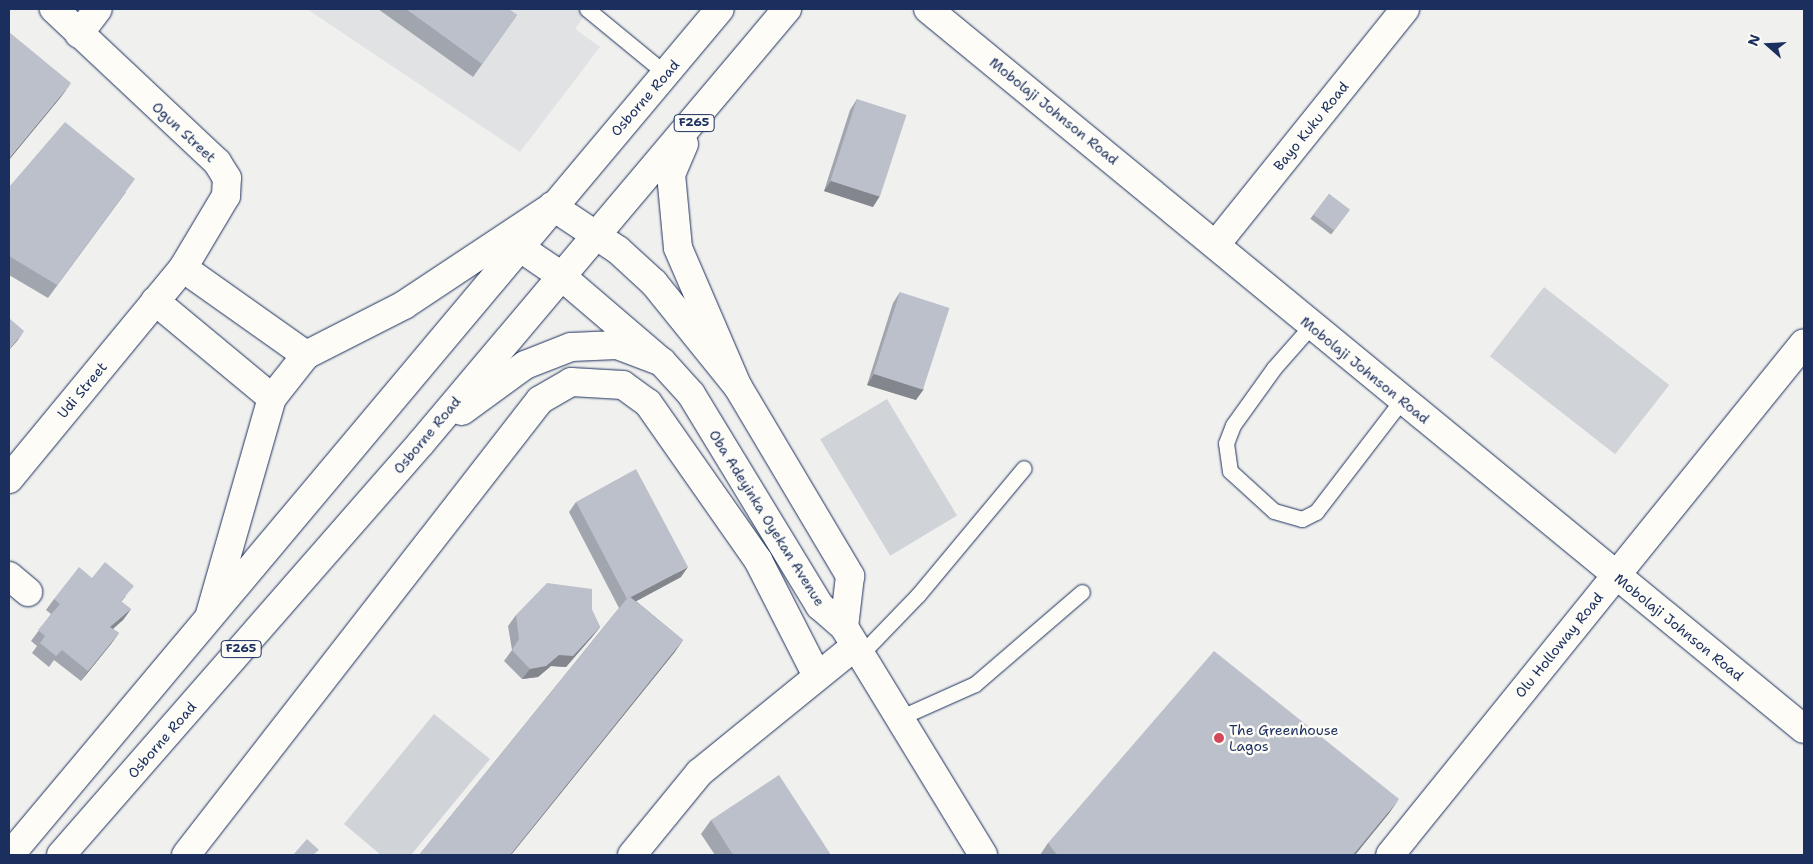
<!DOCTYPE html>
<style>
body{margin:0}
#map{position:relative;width:1813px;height:864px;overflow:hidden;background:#f0f0ee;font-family:"Shantell Sans",sans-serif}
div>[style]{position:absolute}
.built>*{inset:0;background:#e0e2e3}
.green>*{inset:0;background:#d0d3d8;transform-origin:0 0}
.roads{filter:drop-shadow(0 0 1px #1b2f5e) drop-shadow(0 0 1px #1b2f5e)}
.lane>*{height:15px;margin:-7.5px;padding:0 7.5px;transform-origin:7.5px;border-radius:7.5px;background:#fdfcf7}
.street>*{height:28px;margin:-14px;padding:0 14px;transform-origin:14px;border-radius:14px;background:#fdfcf7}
.secondary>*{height:28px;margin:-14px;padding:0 14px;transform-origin:14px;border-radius:14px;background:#fdfcf7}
.primary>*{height:28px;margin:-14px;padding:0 14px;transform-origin:14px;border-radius:14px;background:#fdfcf7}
.wall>*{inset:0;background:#a1a5ae;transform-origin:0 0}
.shaded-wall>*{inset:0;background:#83868d}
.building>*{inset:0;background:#bbc0ca;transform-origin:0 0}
.dots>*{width:14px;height:14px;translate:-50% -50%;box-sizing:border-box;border:2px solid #fdfcf7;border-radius:50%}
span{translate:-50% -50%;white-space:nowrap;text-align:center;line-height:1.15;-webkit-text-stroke:5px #fdfcf7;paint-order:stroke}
.shield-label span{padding:1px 4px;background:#fdfcf7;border:1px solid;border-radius:4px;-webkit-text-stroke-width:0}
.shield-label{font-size:12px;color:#1b2f5e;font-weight:700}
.street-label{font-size:14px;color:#1b2f5e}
.poi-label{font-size:14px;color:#1b2f5e}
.left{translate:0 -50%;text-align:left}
.frame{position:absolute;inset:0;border:10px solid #1b2f5e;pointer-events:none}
.north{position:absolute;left:1743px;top:20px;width:50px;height:50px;-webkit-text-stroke:4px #fdfcf7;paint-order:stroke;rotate:289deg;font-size:14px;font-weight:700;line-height:20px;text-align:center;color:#1b2f5e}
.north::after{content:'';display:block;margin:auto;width:18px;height:22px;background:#1b2f5e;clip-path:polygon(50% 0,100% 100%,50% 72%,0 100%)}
</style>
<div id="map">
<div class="built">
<i style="clip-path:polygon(307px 9px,589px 9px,575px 29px,600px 47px,520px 152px)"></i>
</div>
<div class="green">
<i style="left:1544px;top:287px;width:159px;height:88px;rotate:38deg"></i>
<i style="left:887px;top:399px;width:136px;height:78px;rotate:59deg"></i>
<i style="clip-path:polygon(434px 714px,490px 759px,411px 855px,381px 855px,344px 824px)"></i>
</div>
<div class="roads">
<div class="lane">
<i style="left:587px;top:9px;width:102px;rotate:39.4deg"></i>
<i style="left:1311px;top:326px;width:56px;rotate:131.4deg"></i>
<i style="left:1274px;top:368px;width:70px;rotate:125.7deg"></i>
<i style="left:1233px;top:425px;width:19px;rotate:111deg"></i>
<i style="left:1226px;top:443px;width:28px;rotate:82deg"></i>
<i style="left:1230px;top:471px;width:59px;rotate:42.3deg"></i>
<i style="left:1274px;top:511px;width:29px;rotate:16deg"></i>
<i style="left:1302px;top:519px;width:16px;rotate:-27deg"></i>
<i style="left:1316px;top:512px;width:141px;rotate:-52.5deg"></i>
<i style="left:859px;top:656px;width:85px;rotate:-46deg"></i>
<i style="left:918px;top:595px;width:165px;rotate:-50.2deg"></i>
<i style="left:899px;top:718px;width:83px;rotate:-24.1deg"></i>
<i style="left:975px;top:684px;width:141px;rotate:-40.7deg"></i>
</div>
<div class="street">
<i style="left:79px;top:34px;width:31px;rotate:-53deg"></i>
<i style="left:1217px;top:243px;width:300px;rotate:-51.2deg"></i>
<i style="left:183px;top:268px;width:151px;rotate:35.3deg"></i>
<i style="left:155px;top:301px;width:152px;rotate:39.7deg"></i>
<i style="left:9px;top:479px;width:273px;rotate:-50.5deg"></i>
<i style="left:183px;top:268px;width:84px;rotate:-59.2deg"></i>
<i style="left:226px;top:196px;width:18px;rotate:-87deg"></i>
<i style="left:227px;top:178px;width:19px;rotate:-122deg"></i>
<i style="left:217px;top:162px;width:224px;rotate:-136.8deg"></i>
<i style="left:9px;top:576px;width:25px;rotate:40deg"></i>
<i style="left:210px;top:614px;width:225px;rotate:-74deg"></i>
<i style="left:272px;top:398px;width:55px;rotate:-51.7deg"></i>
<i style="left:306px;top:355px;width:110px;rotate:-27deg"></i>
<i style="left:404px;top:305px;width:172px;rotate:-33.6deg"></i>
<i style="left:186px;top:855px;width:576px;rotate:-52.12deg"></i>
<i style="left:540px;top:400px;width:36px;rotate:-30deg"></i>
<i style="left:571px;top:382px;width:52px;rotate:3.3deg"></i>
<i style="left:623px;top:385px;width:31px;rotate:36deg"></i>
<i style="left:648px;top:403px;width:192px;rotate:55deg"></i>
<i style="left:758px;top:560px;width:130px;rotate:63deg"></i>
<i style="left:632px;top:855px;width:106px;rotate:-50.7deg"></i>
<i style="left:699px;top:773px;width:200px;rotate:-39.1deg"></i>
<i style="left:1390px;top:855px;width:658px;rotate:-51.04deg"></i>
</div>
<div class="secondary">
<i style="left:928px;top:9px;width:1134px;rotate:39.42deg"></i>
<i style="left:552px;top:206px;width:79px;rotate:33.7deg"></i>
<i style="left:618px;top:250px;width:49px;rotate:42.5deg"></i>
<i style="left:654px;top:283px;width:134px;rotate:51.1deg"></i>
<i style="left:738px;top:387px;width:220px;rotate:59.3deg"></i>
<i style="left:850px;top:576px;width:51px;rotate:96.7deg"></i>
<i style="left:519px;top:247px;width:50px;rotate:34.3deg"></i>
<i style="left:560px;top:275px;width:134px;rotate:40.5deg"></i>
<i style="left:662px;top:362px;width:43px;rotate:47.8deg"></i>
<i style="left:691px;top:394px;width:248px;rotate:58.7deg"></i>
<i style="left:820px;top:606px;width:32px;rotate:41deg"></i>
<i style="left:844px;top:627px;width:267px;rotate:58.6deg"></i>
</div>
<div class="primary">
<i style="left:684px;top:144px;width:33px;rotate:113deg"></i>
<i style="left:671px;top:174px;width:74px;rotate:84.6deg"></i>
<i style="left:678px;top:248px;width:151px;rotate:66.7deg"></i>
<i style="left:462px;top:411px;width:78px;rotate:-36.1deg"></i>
<i style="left:525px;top:365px;width:49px;rotate:-21.4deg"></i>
<i style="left:571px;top:347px;width:46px;rotate:-2.5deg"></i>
<i style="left:617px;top:345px;width:48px;rotate:20.7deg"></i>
<i style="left:10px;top:855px;width:1104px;rotate:-50deg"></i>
<i style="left:61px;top:855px;width:547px;rotate:-48.85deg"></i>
<i style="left:421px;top:443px;width:568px;rotate:-49.86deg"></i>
</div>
</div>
<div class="wall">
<i style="clip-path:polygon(378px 9px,508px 9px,517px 15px,473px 77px)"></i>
<i style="clip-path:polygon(857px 99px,873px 207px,824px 191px,850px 110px)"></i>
<i style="clip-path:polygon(9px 187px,126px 192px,48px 298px,9px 275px)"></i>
<i style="left:1329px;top:194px;width:26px;height:31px;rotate:37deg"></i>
<i style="clip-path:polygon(900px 292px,916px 400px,867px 385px,893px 303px)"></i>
<i style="clip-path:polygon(576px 502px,681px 577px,636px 601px,683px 640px,674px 653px,511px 855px,419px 855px,619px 608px,569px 512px)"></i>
<i style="clip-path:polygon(92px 578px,126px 596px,121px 602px,131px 609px,123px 620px,113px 629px,119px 633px,111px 644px,81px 681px,54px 660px,49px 667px,32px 653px,37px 646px,31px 641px,51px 614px,46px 610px,54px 599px)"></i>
<i style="clip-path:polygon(592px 610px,600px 627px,592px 637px,566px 667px,551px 666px,538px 677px,522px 679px,504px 661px,512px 650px,508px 626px,516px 615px)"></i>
<i style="clip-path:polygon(1390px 812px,1355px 855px,1040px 855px,1048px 843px)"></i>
<i style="clip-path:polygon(711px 820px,831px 855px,715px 855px,701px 834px)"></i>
</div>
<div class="shaded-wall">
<i style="clip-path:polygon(71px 83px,61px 97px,9px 160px,9px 158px)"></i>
<i style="clip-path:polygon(831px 181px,880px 196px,873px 207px,824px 191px)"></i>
<i style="clip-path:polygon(24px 331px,17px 341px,9px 350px,9px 349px)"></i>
<i style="clip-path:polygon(874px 374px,924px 389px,916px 400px,867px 385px)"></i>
<i style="clip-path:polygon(688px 567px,681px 577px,620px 610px,627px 599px)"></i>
<i style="clip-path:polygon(131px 609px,123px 620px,103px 637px,110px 627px)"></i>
<i style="clip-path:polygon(600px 627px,592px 637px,566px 667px,551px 666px,538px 677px,522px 679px,530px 669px,559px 655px)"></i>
<i style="clip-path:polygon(119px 633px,111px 644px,81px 681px,88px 671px)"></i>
<i style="clip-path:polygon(683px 640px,674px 653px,511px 855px,510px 855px)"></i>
<i style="clip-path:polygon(1399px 799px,1390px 812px,1355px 855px,1353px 855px)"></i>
</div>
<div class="building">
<i style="clip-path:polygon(406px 9px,508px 9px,517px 15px,482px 64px)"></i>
<i style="clip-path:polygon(9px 32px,71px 83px,9px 158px)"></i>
<i style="left:857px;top:99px;width:52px;height:86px;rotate:18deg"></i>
<i style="clip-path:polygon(65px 122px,135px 179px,57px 285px,9px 256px,9px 187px)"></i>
<i style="left:1329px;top:194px;width:26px;height:26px;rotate:37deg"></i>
<i style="left:900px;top:292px;width:52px;height:86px;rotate:18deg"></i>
<i style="clip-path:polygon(9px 318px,24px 331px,9px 349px)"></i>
<i style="clip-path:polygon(636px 469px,688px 567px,631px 597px,629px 596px,627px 599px,576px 502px)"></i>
<i style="clip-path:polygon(105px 562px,134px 586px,121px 601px,131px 609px,110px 627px,119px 633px,88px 671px,62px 650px,56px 656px,40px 643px,45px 636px,38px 630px,60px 604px,54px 599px,79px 567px,92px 578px)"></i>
<i style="clip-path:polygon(547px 583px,592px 589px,592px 610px,600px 627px,573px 656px,559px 655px,546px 666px,530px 669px,512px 650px,519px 639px,516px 615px)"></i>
<i style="clip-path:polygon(629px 596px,683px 640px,510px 855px,419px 855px)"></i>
<i style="clip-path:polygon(1214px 651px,1399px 799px,1353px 855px,1057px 855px,1048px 843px)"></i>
<i style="clip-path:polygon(779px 775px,831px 855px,733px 855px,711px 820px)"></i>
<i style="clip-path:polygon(307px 839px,319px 850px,313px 855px,293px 855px)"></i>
</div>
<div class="dots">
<i style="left:1219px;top:738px;background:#d1495b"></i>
</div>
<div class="shield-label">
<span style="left:694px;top:123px">F265</span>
<span style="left:241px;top:649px">F265</span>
</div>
<div class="street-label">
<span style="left:645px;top:98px;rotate:-49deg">Osborne Road</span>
<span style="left:1054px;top:111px;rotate:39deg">Mobolaji Johnson Road</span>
<span style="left:1311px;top:126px;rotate:-51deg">Bayo Kuku Road</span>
<span style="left:184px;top:132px;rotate:43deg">Ogun Street</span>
<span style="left:1365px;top:370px;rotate:39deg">Mobolaji Johnson Road</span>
<span style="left:82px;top:390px;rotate:-50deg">Udi Street</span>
<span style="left:427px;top:435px;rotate:-50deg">Osborne Road</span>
<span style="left:767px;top:518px;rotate:58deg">Oba Adeyinka Oyekan Avenue</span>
<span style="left:1679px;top:627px;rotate:39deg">Mobolaji Johnson Road</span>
<span style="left:1559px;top:645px;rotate:-51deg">Olu Holloway Road</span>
<span style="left:162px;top:740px;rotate:-49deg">Osborne Road</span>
</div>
<div class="poi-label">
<span class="left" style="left:1229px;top:738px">The Greenhouse<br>Lagos</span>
</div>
<div class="frame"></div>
<div class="north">N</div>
</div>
